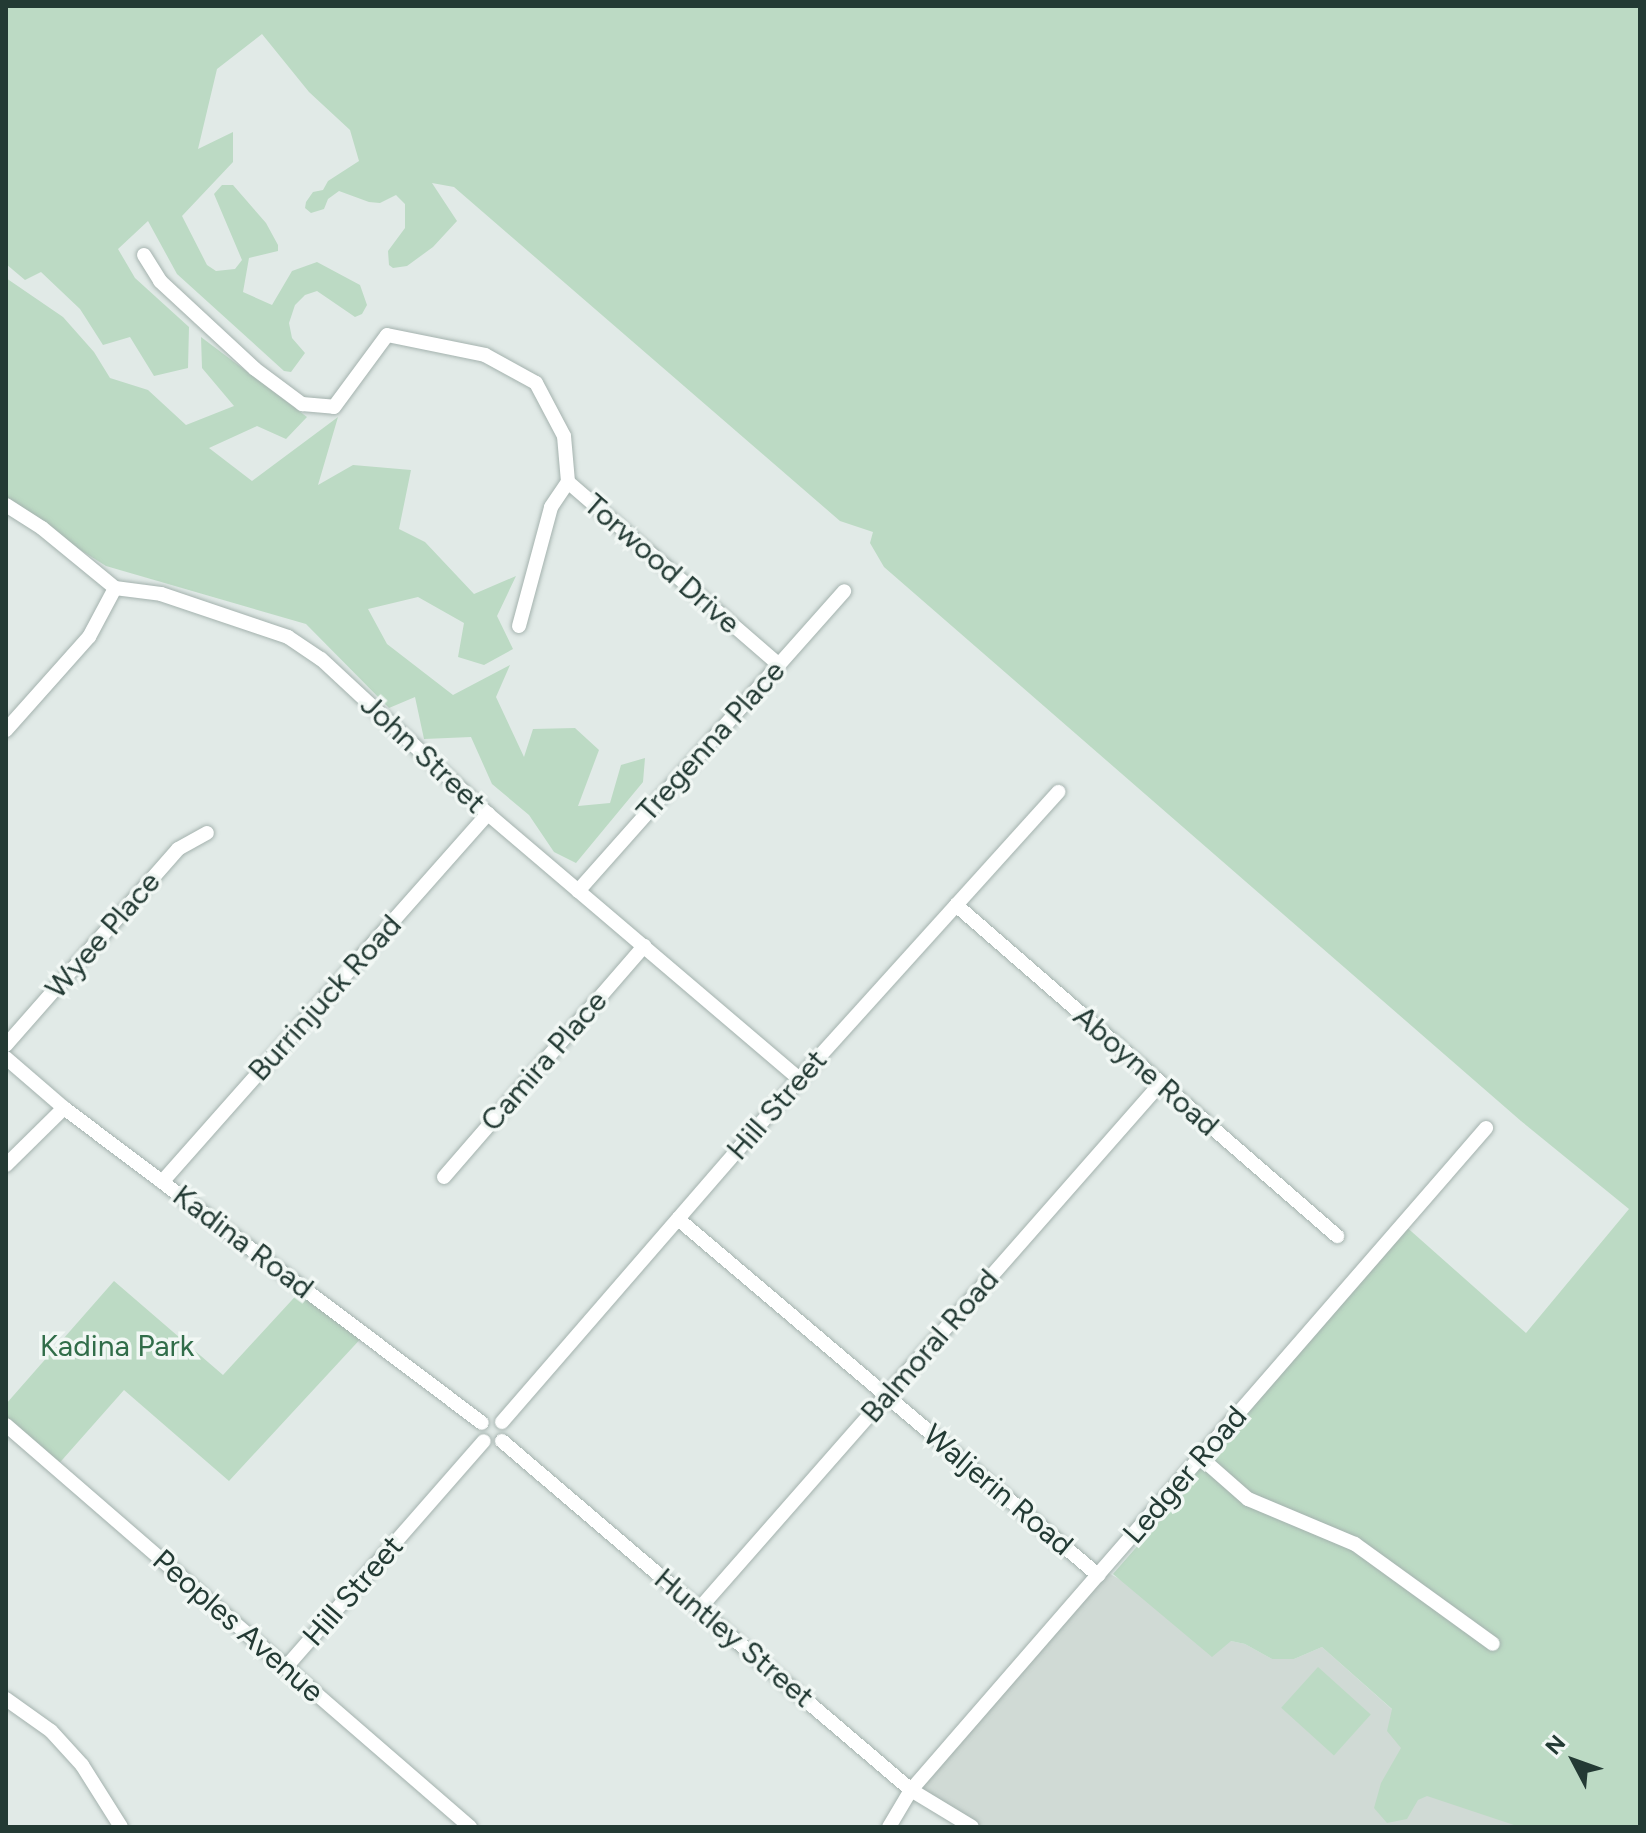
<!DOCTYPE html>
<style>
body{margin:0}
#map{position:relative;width:1646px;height:1833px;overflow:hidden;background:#e1eae7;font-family:Figtree,sans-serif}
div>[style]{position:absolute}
.built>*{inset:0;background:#d0dad5}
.green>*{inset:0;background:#bcdac4;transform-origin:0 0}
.roads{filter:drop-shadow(0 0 2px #a4b2ae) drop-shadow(0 0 2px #a4b2ae)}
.street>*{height:14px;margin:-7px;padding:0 7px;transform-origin:7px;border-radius:7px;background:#fff}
span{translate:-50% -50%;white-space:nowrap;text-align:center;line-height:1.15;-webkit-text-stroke:7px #f1f7f4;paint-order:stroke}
.street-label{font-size:30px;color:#233a34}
.park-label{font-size:30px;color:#316d49}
.frame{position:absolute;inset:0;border:8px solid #233a34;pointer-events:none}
.north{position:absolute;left:1534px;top:1721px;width:80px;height:80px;-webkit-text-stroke:6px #f1f7f4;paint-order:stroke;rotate:311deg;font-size:22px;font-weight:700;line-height:32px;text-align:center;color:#233a34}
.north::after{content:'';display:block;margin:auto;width:28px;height:36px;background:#233a34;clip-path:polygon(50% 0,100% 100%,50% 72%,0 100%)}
</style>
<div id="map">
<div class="built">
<i style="clip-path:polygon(1103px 1570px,1231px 1641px,1245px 1644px,1272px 1659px,1294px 1659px,1322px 1647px,1524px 1827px,972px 1827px,911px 1790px)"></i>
</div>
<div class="green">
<i style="clip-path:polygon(6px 6px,1640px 6px,1640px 1827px,1520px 1827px,1427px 1796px,1418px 1800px,1407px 1819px,1387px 1823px,1374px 1808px,1381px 1783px,1401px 1748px,1387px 1731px,1392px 1709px,1322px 1647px,1294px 1659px,1272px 1659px,1245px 1644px,1231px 1641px,1212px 1657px,1113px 1574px,1196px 1479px,1187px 1473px,1403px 1224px,1526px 1333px,1629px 1209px,1521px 1121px,884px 567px,870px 543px,873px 532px,840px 521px,454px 187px,432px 183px,457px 221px,433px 247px,407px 266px,393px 268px,389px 265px,388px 251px,405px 228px,405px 204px,396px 195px,380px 203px,369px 202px,339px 191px,328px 199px,324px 209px,311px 213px,305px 208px,306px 202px,313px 192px,323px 190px,328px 181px,359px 161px,350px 130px,309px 92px,262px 34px,217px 69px,198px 149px,233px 132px,233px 162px,182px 216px,207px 265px,216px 271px,235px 269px,242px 260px,214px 194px,222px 185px,233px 185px,266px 223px,278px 245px,278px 251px,249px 258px,243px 292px,272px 305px,292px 271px,317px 262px,360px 285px,367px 305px,362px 314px,355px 317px,317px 291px,305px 295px,295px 305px,289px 323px,292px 338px,305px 353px,291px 372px,284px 371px,177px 274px,148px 221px,118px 249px,135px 278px,189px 327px,188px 368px,154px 376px,130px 337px,103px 345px,80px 309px,41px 272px,25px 280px,6px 264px)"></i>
<i style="clip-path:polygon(6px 278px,63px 317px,94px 352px,110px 378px,148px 390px,186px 425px,234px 406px,202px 368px,201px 337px,307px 417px,286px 439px,257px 426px,209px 448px,252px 481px,338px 417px,318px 485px,353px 465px,411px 470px,399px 529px,425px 542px,474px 594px,516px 576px,497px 616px,513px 649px,484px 665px,458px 657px,464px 623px,418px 597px,368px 609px,387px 644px,453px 695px,510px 665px,496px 697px,524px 757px,533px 729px,575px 728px,599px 750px,578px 806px,610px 803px,621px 765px,645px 758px,643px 782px,576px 863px,554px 852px,529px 815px,492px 784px,471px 737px,424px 739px,415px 697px,389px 708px,306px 624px,106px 566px,6px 503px)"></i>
<i style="clip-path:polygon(114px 1281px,223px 1375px,303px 1288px,365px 1334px,229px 1481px,124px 1390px,55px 1468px,6px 1425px,6px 1404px)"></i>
<i style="left:1318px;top:1667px;width:71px;height:55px;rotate:42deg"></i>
</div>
<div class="roads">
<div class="street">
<i style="left:144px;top:255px;width:31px;rotate:58deg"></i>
<i style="left:160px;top:281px;width:129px;rotate:42.8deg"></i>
<i style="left:255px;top:369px;width:59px;rotate:36.7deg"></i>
<i style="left:302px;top:404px;width:32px;rotate:5deg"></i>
<i style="left:334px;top:407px;width:89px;rotate:-53.6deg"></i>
<i style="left:387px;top:335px;width:100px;rotate:11.5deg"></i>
<i style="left:485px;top:355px;width:58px;rotate:28.8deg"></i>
<i style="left:536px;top:383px;width:60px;rotate:62.2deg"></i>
<i style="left:564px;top:436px;width:46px;rotate:85deg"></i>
<i style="left:568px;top:482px;width:279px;rotate:40.9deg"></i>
<i style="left:6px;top:505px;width:43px;rotate:32.6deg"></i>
<i style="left:42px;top:528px;width:94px;rotate:39.4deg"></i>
<i style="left:115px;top:588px;width:46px;rotate:7.4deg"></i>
<i style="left:161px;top:594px;width:134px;rotate:18.7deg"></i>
<i style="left:288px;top:637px;width:40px;rotate:34deg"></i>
<i style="left:321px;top:659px;width:228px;rotate:42.9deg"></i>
<i style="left:488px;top:814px;width:409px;rotate:40.4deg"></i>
<i style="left:519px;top:626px;width:123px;rotate:-74.9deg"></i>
<i style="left:551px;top:507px;width:30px;rotate:-56deg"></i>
<i style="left:6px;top:730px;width:125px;rotate:-48.3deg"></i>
<i style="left:89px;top:637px;width:55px;rotate:-62deg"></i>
<i style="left:578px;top:891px;width:401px;rotate:-48.4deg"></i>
<i style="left:956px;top:905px;width:505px;rotate:40.98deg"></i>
<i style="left:6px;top:1045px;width:261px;rotate:-48.7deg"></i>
<i style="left:178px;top:849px;width:33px;rotate:-29deg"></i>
<i style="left:6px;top:1058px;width:77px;rotate:40.8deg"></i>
<i style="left:64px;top:1108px;width:523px;rotate:37deg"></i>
<i style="left:6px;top:1165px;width:81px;rotate:-44.5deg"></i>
<i style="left:444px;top:1177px;width:306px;rotate:-49.1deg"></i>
<i style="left:162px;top:1182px;width:492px;rotate:-48.5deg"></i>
<i style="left:678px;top:1219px;width:551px;rotate:40.29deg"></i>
<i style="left:502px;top:1422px;width:454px;rotate:-49.1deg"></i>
<i style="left:799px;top:1079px;width:387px;rotate:-47.9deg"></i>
<i style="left:6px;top:1425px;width:614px;rotate:40.9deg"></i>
<i style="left:502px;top:1441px;width:538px;rotate:40.47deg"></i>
<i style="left:911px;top:1790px;width:71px;rotate:31.2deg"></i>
<i style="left:1200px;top:1457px;width:64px;rotate:41.2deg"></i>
<i style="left:1248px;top:1499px;width:116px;rotate:22.8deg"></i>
<i style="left:1355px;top:1544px;width:170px;rotate:35.9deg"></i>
<i style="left:699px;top:1609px;width:700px;rotate:-48.71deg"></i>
<i style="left:286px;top:1667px;width:300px;rotate:-48.8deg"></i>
<i style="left:6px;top:1699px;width:55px;rotate:35.4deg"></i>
<i style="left:51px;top:1731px;width:46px;rotate:47.6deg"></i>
<i style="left:82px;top:1765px;width:73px;rotate:57.8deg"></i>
<i style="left:889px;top:1827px;width:43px;rotate:-59.3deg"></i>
<i style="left:911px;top:1790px;width:877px;rotate:-49.02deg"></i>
</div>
</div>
<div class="street-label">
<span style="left:662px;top:564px;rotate:41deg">Torwood Drive</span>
<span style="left:711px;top:741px;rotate:-48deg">Tregenna Place</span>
<span style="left:423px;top:754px;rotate:43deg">John Street</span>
<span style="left:103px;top:935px;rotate:-49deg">Wyee Place</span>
<span style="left:325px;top:998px;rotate:-48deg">Burrinjuck Road</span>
<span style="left:544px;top:1061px;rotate:-49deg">Camira Place</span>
<span style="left:1146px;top:1071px;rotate:41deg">Aboyne Road</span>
<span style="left:777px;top:1105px;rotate:-49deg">Hill Street</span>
<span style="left:243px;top:1242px;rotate:37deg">Kadina Road</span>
<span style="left:930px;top:1346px;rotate:-49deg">Balmoral Road</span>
<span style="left:1185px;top:1475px;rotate:-49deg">Ledger Road</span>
<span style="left:998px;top:1490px;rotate:40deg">Waljerin Road</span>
<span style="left:353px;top:1591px;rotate:-49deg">Hill Street</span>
<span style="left:238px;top:1626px;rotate:41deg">Peoples Avenue</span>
<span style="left:734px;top:1638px;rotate:40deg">Huntley Street</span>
</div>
<div class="park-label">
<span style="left:117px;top:1346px">Kadina Park</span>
</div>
<div class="frame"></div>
<div class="north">N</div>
</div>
